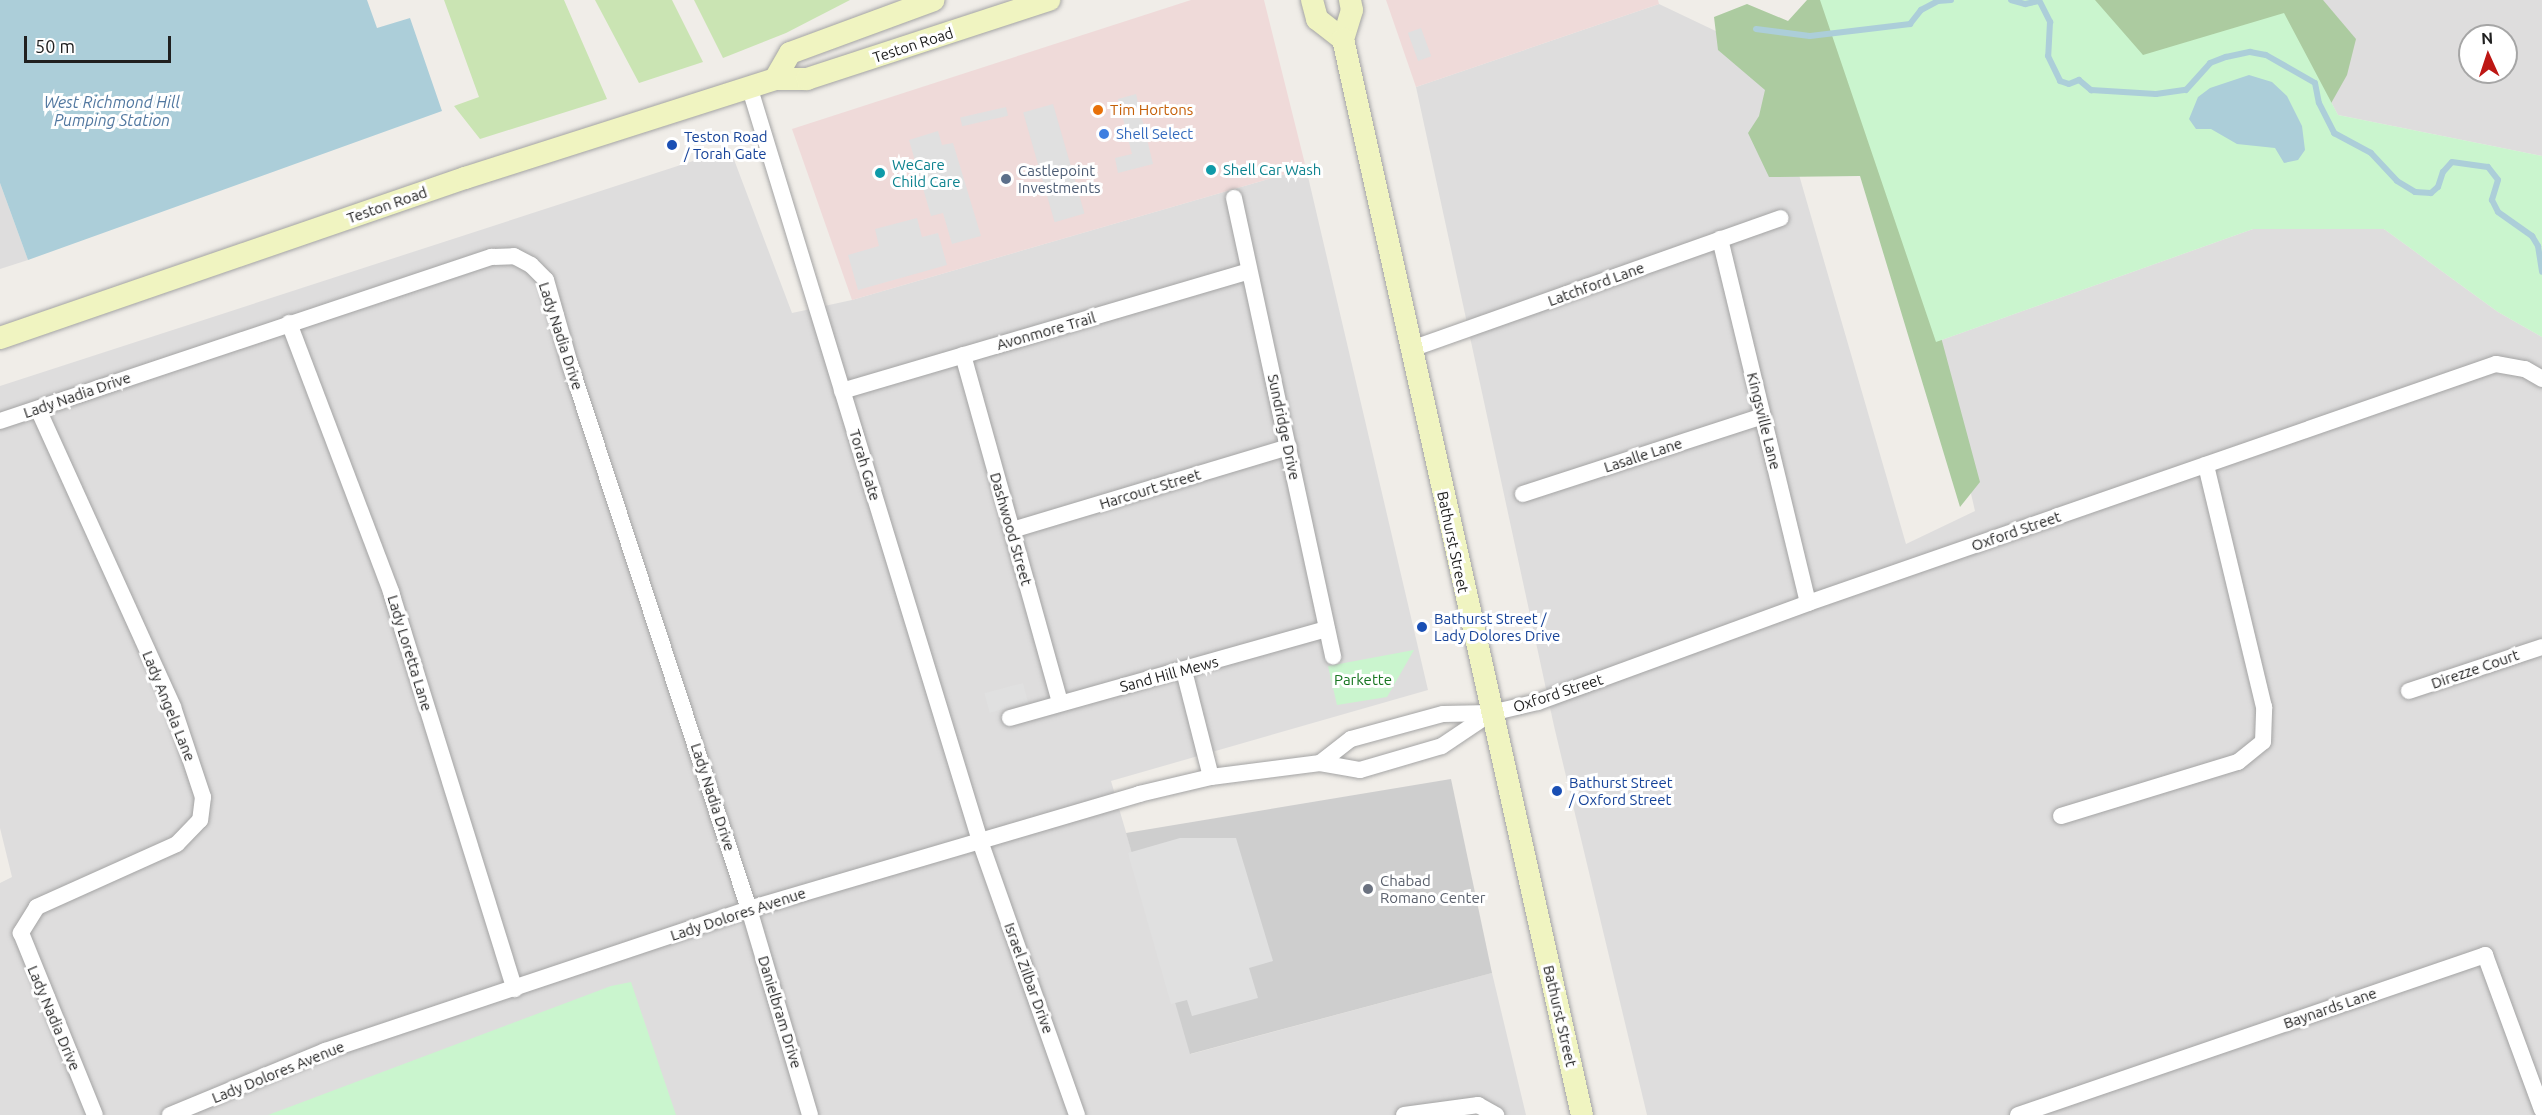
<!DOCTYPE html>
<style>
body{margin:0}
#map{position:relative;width:2542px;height:1115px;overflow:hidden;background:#f0ede8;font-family:Ubuntu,sans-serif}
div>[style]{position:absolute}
.residential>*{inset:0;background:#dedddd}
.commercial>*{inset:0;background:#efdad9}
.religious>*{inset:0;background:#cecece}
.grass>*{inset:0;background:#cae4b3}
.forest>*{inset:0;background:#accba0}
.park>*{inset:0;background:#caf5ce}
.parking>*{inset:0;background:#e0e0e0;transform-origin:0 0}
.water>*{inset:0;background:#acced9}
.stream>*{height:6px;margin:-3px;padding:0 3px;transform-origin:3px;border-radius:3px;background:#acced9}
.roads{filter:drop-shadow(0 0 2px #a4a4a4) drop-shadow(0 0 2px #a4a4a4)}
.street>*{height:16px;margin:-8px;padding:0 8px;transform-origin:8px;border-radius:8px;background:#fff}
.secondary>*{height:22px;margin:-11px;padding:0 11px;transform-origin:11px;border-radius:11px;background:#f0f4c1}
.dots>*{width:16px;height:16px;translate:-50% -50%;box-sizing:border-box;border:3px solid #fff;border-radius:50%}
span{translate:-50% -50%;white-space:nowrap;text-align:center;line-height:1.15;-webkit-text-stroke:6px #fff;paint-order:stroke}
.street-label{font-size:15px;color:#202020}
.food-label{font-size:15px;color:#c56008}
.left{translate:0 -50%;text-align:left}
.shop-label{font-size:15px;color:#366cbe}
.transit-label{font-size:15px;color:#164399}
.culture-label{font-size:15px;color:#0d838f}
.service-label{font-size:15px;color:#4e5e75}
.park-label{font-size:15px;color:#177620}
.worship-label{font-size:15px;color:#5b616d}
.water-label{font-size:16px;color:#5278a0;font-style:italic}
.north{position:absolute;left:2458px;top:24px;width:60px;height:60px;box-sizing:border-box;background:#fff;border:2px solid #a6a6a6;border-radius:50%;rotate:357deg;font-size:16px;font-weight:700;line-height:24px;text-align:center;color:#202020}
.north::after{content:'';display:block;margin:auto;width:21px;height:27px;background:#bd1714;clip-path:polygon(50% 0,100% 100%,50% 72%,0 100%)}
.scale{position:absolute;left:24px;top:36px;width:147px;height:27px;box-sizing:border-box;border:3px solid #202020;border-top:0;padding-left:8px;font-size:18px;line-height:21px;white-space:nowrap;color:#202020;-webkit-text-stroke:4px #fff;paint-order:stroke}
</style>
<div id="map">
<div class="residential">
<i style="clip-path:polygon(evenodd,2095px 0,2542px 0,2542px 156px,2338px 115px,2284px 14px,2095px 0,2470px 36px,2506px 36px,2506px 72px,2470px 72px,2470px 36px)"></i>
<i style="clip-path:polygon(1659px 4px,1764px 54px,1906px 544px,1975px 511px,1936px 342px,2253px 229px,2384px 229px,2498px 312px,2542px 337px,2542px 1115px,1647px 1115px,1554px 726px,1416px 87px)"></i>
<i style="clip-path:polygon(730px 149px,792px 313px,852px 300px,1306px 168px,1428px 690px,1111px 781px,1191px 1054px,1492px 973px,1526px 1115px,0 1115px,0 883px,12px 877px,0 828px,0 386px)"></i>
<i style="clip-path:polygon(0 183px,28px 260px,0 269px)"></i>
</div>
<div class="commercial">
<i style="clip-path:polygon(1191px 0,1264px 0,1306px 168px,852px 300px,792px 129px)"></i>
<i style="clip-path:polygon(1386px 0,1658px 0,1659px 4px,1416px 87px)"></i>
</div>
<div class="religious">
<i style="clip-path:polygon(1451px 779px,1492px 973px,1190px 1054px,1126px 833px)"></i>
</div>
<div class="grass">
<i style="clip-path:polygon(444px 0,564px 0,607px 99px,480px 139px,454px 106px,479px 97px)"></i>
<i style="clip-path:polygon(595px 0,672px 0,703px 62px,639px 83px)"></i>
<i style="clip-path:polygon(694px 0,850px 0,786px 33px,723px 58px)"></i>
</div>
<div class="forest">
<i style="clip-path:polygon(1807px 0,1967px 0,1889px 144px,1980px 482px,1960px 507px,1860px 176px,1769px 177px,1748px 133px,1759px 116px,1765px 90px,1718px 50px,1714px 17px,1747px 4px,1788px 21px)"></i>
<i style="clip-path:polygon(2004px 0,2323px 0,2356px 39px,2347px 75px,2320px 123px,2192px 89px)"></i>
</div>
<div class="park">
<i style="clip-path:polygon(1820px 0,2095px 0,2143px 55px,2284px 13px,2338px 115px,2542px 156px,2542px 337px,2498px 312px,2384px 229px,2253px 229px,1936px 342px)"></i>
<i style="clip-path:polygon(1414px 650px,1387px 697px,1337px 705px,1328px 666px)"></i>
<i style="clip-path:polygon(631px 982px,676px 1115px,268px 1115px,611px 986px)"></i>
</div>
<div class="parking">
<i style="left:1421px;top:28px;width:30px;height:14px;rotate:70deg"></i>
<i style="clip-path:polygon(1136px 94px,1153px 164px,1118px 173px,1115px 158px,1132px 154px,1118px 99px)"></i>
<i style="left:1053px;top:104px;width:114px;height:31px;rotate:74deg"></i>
<i style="left:1006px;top:107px;width:9px;height:47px;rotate:77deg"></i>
<i style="clip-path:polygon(938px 131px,942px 145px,953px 143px,981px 236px,952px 244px,943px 213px,931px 216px,909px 140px)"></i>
<i style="clip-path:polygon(917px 218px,922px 237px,938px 233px,947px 265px,858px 290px,848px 255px,879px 246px,875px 229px)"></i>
<i style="left:1023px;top:683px;width:20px;height:40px;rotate:75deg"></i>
<i style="clip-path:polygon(1180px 838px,1236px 838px,1273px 961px,1249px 968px,1258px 998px,1192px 1016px,1187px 1000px,1171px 1004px,1128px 853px)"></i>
</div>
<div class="water">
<i style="clip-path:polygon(0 0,367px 0,377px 28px,410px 18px,442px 111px,28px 260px,0 183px)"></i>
<i style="clip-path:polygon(2249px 75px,2272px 82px,2287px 96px,2302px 126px,2305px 150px,2298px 160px,2284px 163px,2275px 148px,2237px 144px,2211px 129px,2196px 129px,2189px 119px,2198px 97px,2210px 88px)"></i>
</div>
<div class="stream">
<i style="left:2011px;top:0;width:15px;rotate:16deg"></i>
<i style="left:2025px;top:4px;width:14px;rotate:-12deg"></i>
<i style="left:2039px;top:0;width:25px;rotate:63deg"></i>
<i style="left:2050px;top:22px;width:34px;rotate:93deg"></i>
<i style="left:2048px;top:56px;width:28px;rotate:64deg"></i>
<i style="left:2060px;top:81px;width:9px;rotate:18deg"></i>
<i style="left:2069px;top:84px;width:11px;rotate:-22deg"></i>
<i style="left:2079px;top:80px;width:16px;rotate:40deg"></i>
<i style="left:2091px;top:90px;width:65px;rotate:3.5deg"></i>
<i style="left:2156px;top:94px;width:30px;rotate:-8deg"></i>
<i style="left:2186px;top:90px;width:36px;rotate:-48deg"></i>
<i style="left:2210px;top:63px;width:17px;rotate:-21deg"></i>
<i style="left:2226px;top:57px;width:25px;rotate:-12deg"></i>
<i style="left:2250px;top:52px;width:16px;rotate:11deg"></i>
<i style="left:2266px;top:55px;width:56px;rotate:29.7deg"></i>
<i style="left:2315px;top:83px;width:20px;rotate:79deg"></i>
<i style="left:2319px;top:103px;width:34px;rotate:63deg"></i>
<i style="left:2334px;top:133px;width:42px;rotate:28.4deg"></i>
<i style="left:2371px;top:153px;width:38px;rotate:47deg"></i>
<i style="left:2397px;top:181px;width:21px;rotate:31deg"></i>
<i style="left:2415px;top:192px;width:16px;rotate:4deg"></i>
<i style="left:2431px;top:193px;width:9px;rotate:-41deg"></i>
<i style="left:2438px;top:187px;width:16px;rotate:-72deg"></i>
<i style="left:2443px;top:172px;width:13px;rotate:-48deg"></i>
<i style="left:2452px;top:162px;width:36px;rotate:8deg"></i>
<i style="left:2488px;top:167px;width:16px;rotate:52deg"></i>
<i style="left:2498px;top:180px;width:21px;rotate:107deg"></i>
<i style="left:2492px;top:200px;width:13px;rotate:63deg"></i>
<i style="left:2498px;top:212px;width:42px;rotate:35.2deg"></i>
<i style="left:2532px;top:236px;width:12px;rotate:59deg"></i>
<i style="left:2538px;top:246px;width:26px;rotate:81deg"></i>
<i style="left:1756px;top:29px;width:54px;rotate:7.4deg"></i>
<i style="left:1810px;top:36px;width:101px;rotate:-6.8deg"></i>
<i style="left:1910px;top:24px;width:18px;rotate:-52deg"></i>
<i style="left:1921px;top:10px;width:19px;rotate:-28deg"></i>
<i style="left:1938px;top:1px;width:13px;rotate:-4deg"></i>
</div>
<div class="roads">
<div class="street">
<i style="left:750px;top:89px;width:786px;rotate:72.99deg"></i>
<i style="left:980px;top:841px;width:291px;rotate:70.5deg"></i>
<i style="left:1234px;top:198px;width:469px;rotate:77.8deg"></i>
<i style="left:1720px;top:239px;width:374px;rotate:76.4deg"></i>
<i style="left:289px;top:323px;width:288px;rotate:69.2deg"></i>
<i style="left:391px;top:592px;width:416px;rotate:72.7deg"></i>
<i style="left:1411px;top:349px;width:392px;rotate:-19.5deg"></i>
<i style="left:963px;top:355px;width:360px;rotate:74.4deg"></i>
<i style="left:842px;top:391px;width:424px;rotate:-16.4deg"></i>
<i style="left:38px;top:409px;width:327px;rotate:65.6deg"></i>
<i style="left:173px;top:707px;width:95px;rotate:71.6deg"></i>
<i style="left:203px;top:797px;width:23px;rotate:97deg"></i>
<i style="left:200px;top:820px;width:33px;rotate:134deg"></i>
<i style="left:177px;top:844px;width:154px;rotate:155.8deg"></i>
<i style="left:37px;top:907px;width:31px;rotate:122deg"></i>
<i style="left:21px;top:933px;width:196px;rotate:67.9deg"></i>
<i style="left:0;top:421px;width:518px;rotate:-18.47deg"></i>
<i style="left:491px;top:257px;width:23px;rotate:-2deg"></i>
<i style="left:514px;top:256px;width:19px;rotate:28deg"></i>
<i style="left:531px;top:265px;width:21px;rotate:45deg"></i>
<i style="left:546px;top:280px;width:87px;rotate:74.1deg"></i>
<i style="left:570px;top:364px;width:574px;rotate:71.82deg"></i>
<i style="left:749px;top:909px;width:215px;rotate:73.5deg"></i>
<i style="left:1523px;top:494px;width:252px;rotate:-18deg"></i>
<i style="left:1012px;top:530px;width:289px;rotate:-16.7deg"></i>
<i style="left:1184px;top:671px;width:109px;rotate:75.7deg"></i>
<i style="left:2409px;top:691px;width:140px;rotate:-18.3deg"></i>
<i style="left:1010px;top:718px;width:329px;rotate:-15.7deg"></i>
<i style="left:1320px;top:763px;width:39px;rotate:-38deg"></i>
<i style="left:1351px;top:739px;width:95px;rotate:-15.2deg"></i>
<i style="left:1443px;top:714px;width:48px;rotate:-1.2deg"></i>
<i style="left:1491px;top:713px;width:48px;rotate:-13.2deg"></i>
<i style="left:1538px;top:702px;width:288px;rotate:-20.1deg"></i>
<i style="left:1808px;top:603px;width:728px;rotate:-19.16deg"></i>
<i style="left:2496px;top:364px;width:29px;rotate:10deg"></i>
<i style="left:2525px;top:369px;width:20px;rotate:30deg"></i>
<i style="left:2061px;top:816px;width:185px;rotate:-17deg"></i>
<i style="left:2238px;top:762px;width:32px;rotate:-39deg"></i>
<i style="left:2263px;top:742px;width:35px;rotate:-88deg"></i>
<i style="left:2264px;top:707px;width:249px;rotate:-103.5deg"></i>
<i style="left:170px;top:1115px;width:168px;rotate:-22.4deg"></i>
<i style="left:325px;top:1051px;width:447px;rotate:-18.5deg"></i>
<i style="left:749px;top:909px;width:407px;rotate:-16.4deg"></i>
<i style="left:1139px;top:794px;width:74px;rotate:-13.3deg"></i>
<i style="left:1211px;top:777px;width:110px;rotate:-7.3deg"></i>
<i style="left:1320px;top:763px;width:41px;rotate:9.9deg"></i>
<i style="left:1360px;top:770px;width:85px;rotate:-16.3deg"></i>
<i style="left:1442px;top:746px;width:59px;rotate:-34deg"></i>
<i style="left:1404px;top:1115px;width:75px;rotate:-7.7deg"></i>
<i style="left:1478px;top:1105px;width:21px;rotate:29deg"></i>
<i style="left:2018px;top:1115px;width:494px;rotate:-18.9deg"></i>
<i style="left:2485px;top:955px;width:165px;rotate:69.8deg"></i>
</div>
<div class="secondary">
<i style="left:1312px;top:0;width:20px;rotate:75deg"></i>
<i style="left:1317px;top:19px;width:33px;rotate:38deg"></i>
<i style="left:1350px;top:0;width:10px;rotate:79deg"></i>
<i style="left:1352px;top:10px;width:30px;rotate:107deg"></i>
<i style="left:1343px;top:39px;width:1102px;rotate:77.48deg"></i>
<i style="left:775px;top:79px;width:30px;rotate:-60deg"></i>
<i style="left:790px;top:53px;width:153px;rotate:-20.2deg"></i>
<i style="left:0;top:338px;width:492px;rotate:-19deg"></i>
<i style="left:465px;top:178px;width:325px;rotate:-17.7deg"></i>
<i style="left:775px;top:79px;width:32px"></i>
<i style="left:807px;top:79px;width:255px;rotate:-18.1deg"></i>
</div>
</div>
<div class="dots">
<i style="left:1098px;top:110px;background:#e8710a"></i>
<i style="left:1104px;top:134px;background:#3f7fe0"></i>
<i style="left:672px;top:145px;background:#1a4fb4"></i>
<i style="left:1211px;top:170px;background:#0f9aa8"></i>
<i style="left:880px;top:173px;background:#0f9aa8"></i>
<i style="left:1006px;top:179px;background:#5c6f8a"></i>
<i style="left:1422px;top:627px;background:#1a4fb4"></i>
<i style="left:1557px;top:791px;background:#1a4fb4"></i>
<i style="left:1368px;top:889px;background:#6b7280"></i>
</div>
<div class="street-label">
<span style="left:913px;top:45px;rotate:-18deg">Teston Road</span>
<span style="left:387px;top:205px;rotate:-19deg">Teston Road</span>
<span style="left:1596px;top:284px;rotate:-20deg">Latchford Lane</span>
<span style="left:1046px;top:331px;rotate:-16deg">Avonmore Trail</span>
<span style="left:561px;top:336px;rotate:72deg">Lady Nadia Drive</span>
<span style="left:77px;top:395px;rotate:-19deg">Lady Nadia Drive</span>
<span style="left:1764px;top:421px;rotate:76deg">Kingsville Lane</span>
<span style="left:1284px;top:427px;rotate:78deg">Sundridge Drive</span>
<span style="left:1643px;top:455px;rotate:-18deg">Lasalle Lane</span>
<span style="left:865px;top:465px;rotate:73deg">Torah Gate</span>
<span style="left:1150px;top:489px;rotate:-17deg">Harcourt Street</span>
<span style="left:1011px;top:529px;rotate:74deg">Dashwood Street</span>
<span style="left:2016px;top:531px;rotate:-19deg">Oxford Street</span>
<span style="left:1453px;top:542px;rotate:78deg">Bathurst Street</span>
<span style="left:410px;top:653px;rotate:73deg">Lady Loretta Lane</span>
<span style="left:2475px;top:669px;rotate:-19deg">Direzze Court</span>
<span style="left:1169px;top:674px;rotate:-15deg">Sand Hill Mews</span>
<span style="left:1558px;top:693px;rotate:-18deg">Oxford Street</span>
<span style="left:169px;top:706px;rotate:68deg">Lady Angela Lane</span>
<span style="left:713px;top:797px;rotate:72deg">Lady Nadia Drive</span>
<span style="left:738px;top:914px;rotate:-18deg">Lady Dolores Avenue</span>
<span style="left:1029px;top:978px;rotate:70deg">Israel Zilbar Drive</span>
<span style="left:2330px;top:1008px;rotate:-19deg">Baynards Lane</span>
<span style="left:780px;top:1012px;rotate:73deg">Danielbram Drive</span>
<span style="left:1560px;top:1016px;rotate:77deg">Bathurst Street</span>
<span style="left:54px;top:1018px;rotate:67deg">Lady Nadia Drive</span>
<span style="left:278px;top:1072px;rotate:-22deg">Lady Dolores Avenue</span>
</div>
<div class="food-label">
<span class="left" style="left:1110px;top:110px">Tim Hortons</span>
</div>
<div class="shop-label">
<span class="left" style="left:1116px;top:134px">Shell Select</span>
</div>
<div class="transit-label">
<span class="left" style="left:684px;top:145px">Teston Road<br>/ Torah Gate</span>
<span class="left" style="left:1434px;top:627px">Bathurst Street /<br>Lady Dolores Drive</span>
<span class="left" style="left:1569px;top:791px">Bathurst Street<br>/ Oxford Street</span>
</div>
<div class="culture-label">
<span class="left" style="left:892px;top:173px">WeCare<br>Child Care</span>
<span class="left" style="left:1223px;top:170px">Shell Car Wash</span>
</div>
<div class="service-label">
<span class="left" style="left:1018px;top:179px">Castlepoint<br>Investments</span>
</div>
<div class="park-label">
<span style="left:1363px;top:680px">Parkette</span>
</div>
<div class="worship-label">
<span class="left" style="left:1380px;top:889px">Chabad<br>Romano Center</span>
</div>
<div class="water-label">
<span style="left:112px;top:111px">West Richmond Hill<br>Pumping Station</span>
</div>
<div class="north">N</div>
<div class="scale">50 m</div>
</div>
